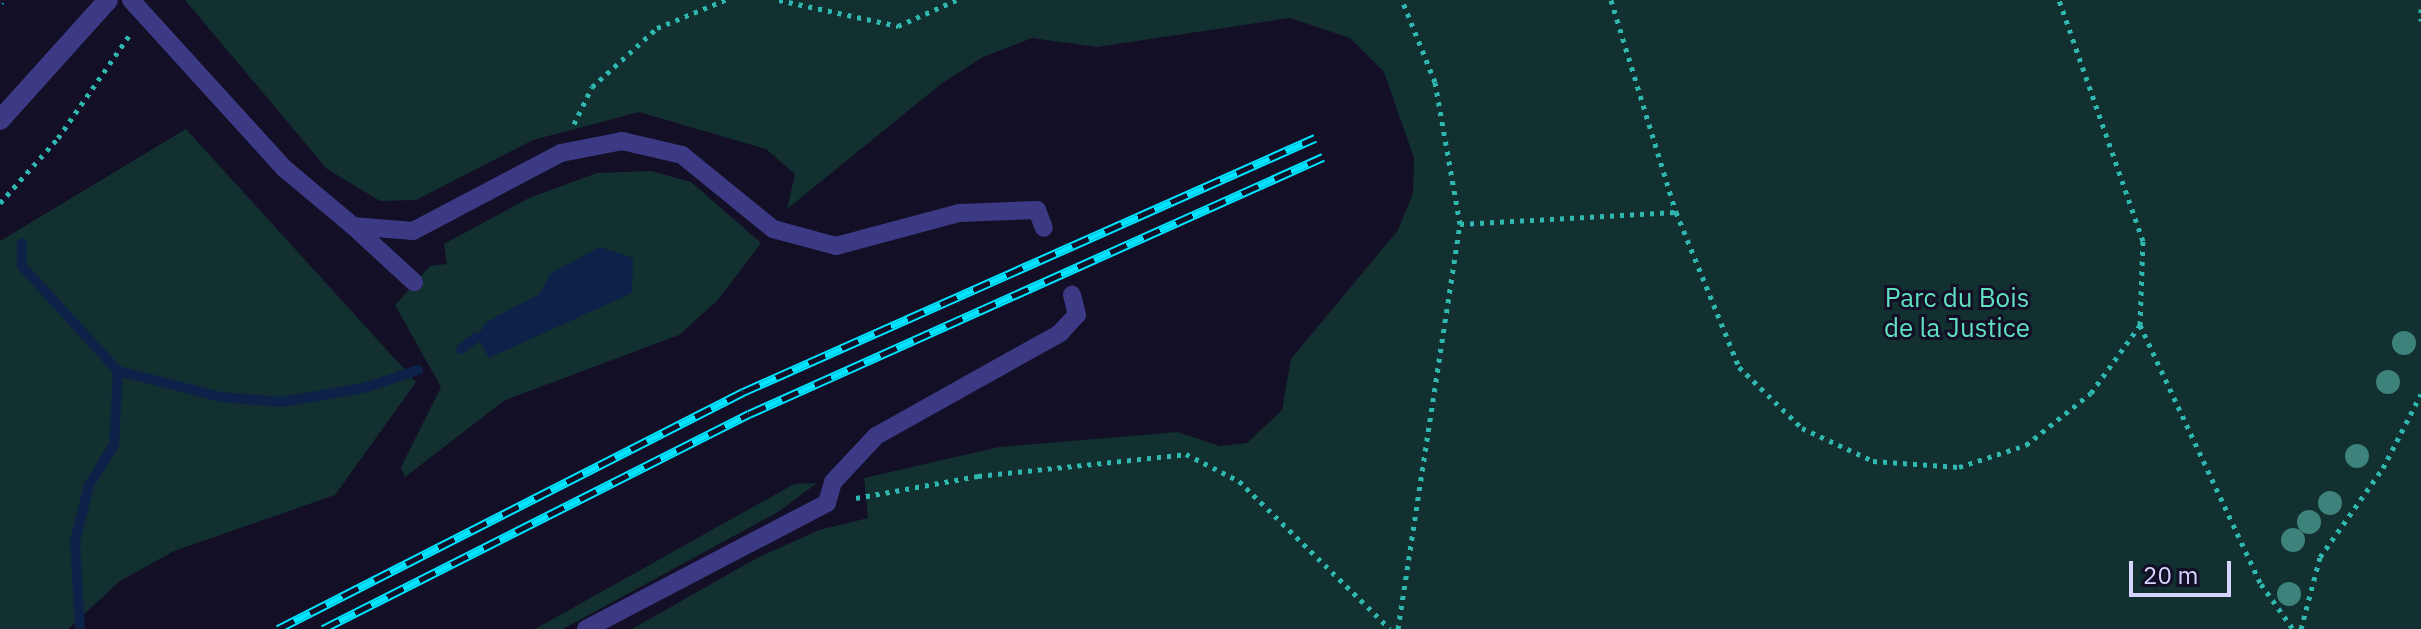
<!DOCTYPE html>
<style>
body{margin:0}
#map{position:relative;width:2421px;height:629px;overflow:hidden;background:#130f26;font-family:"IBM Plex Sans",sans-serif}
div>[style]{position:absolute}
.green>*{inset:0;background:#12302f}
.water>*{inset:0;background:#0c2248}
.stream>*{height:10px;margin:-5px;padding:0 5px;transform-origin:5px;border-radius:5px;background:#0c2248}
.path>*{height:5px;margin-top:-2.5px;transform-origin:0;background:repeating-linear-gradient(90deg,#2fb8b0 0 4px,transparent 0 10px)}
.lane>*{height:18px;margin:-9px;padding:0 9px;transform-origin:9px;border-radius:9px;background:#3d3a85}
.street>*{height:20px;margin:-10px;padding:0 10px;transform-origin:10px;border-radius:10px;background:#3d3a85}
.rail>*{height:9px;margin-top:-4.5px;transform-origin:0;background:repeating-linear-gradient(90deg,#130f26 0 18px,#00e5ff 0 36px);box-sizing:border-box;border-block:2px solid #00e5ff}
.trees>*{width:24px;height:24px;margin:-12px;border-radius:50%;background:#3d827b}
span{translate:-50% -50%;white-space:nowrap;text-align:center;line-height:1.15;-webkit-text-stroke:6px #130f26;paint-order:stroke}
.park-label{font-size:26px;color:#5fe0c0}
.scale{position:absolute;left:2129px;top:561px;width:102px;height:36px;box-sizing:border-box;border:4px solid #d9d4ff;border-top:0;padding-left:10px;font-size:24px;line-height:28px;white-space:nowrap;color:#d9d4ff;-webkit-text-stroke:6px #130f26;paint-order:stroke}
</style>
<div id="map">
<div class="green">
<i style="clip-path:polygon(185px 0,2421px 0,2421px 629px,632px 629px,757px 558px,819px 530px,868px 518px,864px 478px,999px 447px,1177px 432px,1220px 446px,1247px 443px,1282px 410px,1291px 359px,1398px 230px,1413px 193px,1414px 158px,1384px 72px,1350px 38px,1290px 18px,1097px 47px,1032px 38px,983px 57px,941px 84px,787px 209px,795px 174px,766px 149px,639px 112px,533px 140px,416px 200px,380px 201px,327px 169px)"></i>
<i style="clip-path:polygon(186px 129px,416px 382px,335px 495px,174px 551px,120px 581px,68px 629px,0 629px,0 241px)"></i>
<i style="clip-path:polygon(651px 171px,691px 182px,761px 243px,718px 300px,679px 335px,505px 400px,405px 477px,401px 467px,441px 387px,395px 305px,430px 266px,447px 264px,444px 244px,529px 198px,597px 173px)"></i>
<i style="clip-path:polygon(817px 483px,778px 512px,563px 629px,535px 629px,794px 484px)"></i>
</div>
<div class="water">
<i style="clip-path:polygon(600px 247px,633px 258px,632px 293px,489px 358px,477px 337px,486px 322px,540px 294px,550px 274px)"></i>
</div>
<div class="stream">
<i style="left:22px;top:243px;width:23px;rotate:90deg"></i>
<i style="left:22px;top:266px;width:142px;rotate:47.6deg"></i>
<i style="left:118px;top:371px;width:74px;rotate:93.1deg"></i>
<i style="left:114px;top:445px;width:47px;rotate:122deg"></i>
<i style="left:89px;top:485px;width:58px;rotate:104deg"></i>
<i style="left:75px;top:541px;width:88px;rotate:86.7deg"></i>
<i style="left:461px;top:349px;width:20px;rotate:-37deg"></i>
<i style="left:118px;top:371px;width:106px;rotate:14.2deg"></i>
<i style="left:221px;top:397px;width:61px;rotate:4.7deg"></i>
<i style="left:282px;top:402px;width:83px;rotate:-9.7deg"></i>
<i style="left:364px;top:388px;width:57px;rotate:-18.4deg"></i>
</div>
<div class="path">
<i style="left:779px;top:0;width:122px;rotate:12.3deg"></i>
<i style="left:898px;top:26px;width:64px;rotate:-24.1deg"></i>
<i style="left:1611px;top:0;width:222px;rotate:73deg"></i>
<i style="left:1676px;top:212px;width:167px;rotate:67.9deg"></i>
<i style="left:1739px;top:367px;width:88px;rotate:44.1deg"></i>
<i style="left:1802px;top:428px;width:78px;rotate:24.9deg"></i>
<i style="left:1873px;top:461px;width:86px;rotate:4deg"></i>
<i style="left:1959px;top:467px;width:71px;rotate:-18.2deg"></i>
<i style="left:2026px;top:445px;width:83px;rotate:-38.7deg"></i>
<i style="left:2091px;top:393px;width:84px;rotate:-54.2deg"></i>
<i style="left:2140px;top:325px;width:84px;rotate:-88deg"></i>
<i style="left:2143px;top:241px;width:255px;rotate:-109.2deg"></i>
<i style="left:2421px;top:9px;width:12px;rotate:90deg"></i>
<i style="left:574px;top:124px;width:41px;rotate:-64.1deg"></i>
<i style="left:592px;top:87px;width:88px;rotate:-42.2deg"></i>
<i style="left:657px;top:28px;width:74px;rotate:-22.4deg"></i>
<i style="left:0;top:203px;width:87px;rotate:-48.3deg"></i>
<i style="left:58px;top:138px;width:124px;rotate:-55.2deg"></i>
<i style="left:1460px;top:224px;width:216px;rotate:-3.2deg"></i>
<i style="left:2140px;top:325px;width:286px;rotate:65deg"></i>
<i style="left:2261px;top:584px;width:55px;rotate:54.6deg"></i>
<i style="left:856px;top:498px;width:124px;rotate:-10.2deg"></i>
<i style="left:978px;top:476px;width:209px;rotate:-6deg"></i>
<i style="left:1186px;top:454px;width:59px;rotate:27deg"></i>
<i style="left:1239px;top:481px;width:211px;rotate:44.4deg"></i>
<i style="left:1398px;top:629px;width:410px;rotate:-81.3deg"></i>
<i style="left:1460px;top:224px;width:144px;rotate:-100deg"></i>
<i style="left:1435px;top:82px;width:88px;rotate:-111.9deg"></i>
<i style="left:2301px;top:629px;width:74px;rotate:-75.2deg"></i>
<i style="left:2320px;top:557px;width:109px;rotate:-54.7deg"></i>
<i style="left:2383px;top:468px;width:83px;rotate:-62.8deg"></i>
</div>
<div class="lane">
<i style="left:131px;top:0;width:229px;rotate:47.7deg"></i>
<i style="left:285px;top:169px;width:89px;rotate:40deg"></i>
<i style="left:353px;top:226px;width:60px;rotate:4.8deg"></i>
<i style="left:413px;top:231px;width:167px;rotate:-27.8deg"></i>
<i style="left:561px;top:153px;width:62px;rotate:-11.1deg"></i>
<i style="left:622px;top:141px;width:62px;rotate:13.1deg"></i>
<i style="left:682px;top:155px;width:117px;rotate:39.1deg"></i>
<i style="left:773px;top:229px;width:65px;rotate:15.1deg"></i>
<i style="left:836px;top:246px;width:127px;rotate:-15deg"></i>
<i style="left:959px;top:213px;width:78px;rotate:-2.2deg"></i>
<i style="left:1037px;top:210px;width:19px;rotate:69deg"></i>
<i style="left:353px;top:226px;width:83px;rotate:42.6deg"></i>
<i style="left:586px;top:629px;width:272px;rotate:-27.6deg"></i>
<i style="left:827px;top:503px;width:22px;rotate:-74deg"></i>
<i style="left:833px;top:482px;width:63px;rotate:-46.9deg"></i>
<i style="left:876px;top:436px;width:211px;rotate:-29.2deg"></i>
<i style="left:1060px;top:333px;width:25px;rotate:-47deg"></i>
<i style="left:1077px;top:315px;width:21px;rotate:-104deg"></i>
</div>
<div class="street">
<i style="left:0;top:120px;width:161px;rotate:-48deg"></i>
</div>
<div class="rail">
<i style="left:0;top:1px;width:1px;rotate:-45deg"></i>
<i style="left:278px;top:629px;width:522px;rotate:-27.01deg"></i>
<i style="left:743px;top:392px;width:626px;rotate:-23.94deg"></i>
<i style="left:323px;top:629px;width:477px;rotate:-26.8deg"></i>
<i style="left:749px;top:414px;width:629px;rotate:-24.12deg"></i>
</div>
<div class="trees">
<i style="left:2404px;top:343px"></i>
<i style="left:2388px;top:382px"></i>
<i style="left:2357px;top:456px"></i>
<i style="left:2330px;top:503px"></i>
<i style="left:2309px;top:522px"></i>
<i style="left:2293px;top:540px"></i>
<i style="left:2289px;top:594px"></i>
</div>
<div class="park-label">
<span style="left:1957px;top:313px">Parc du Bois<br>de la Justice</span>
</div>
<div class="scale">20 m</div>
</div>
